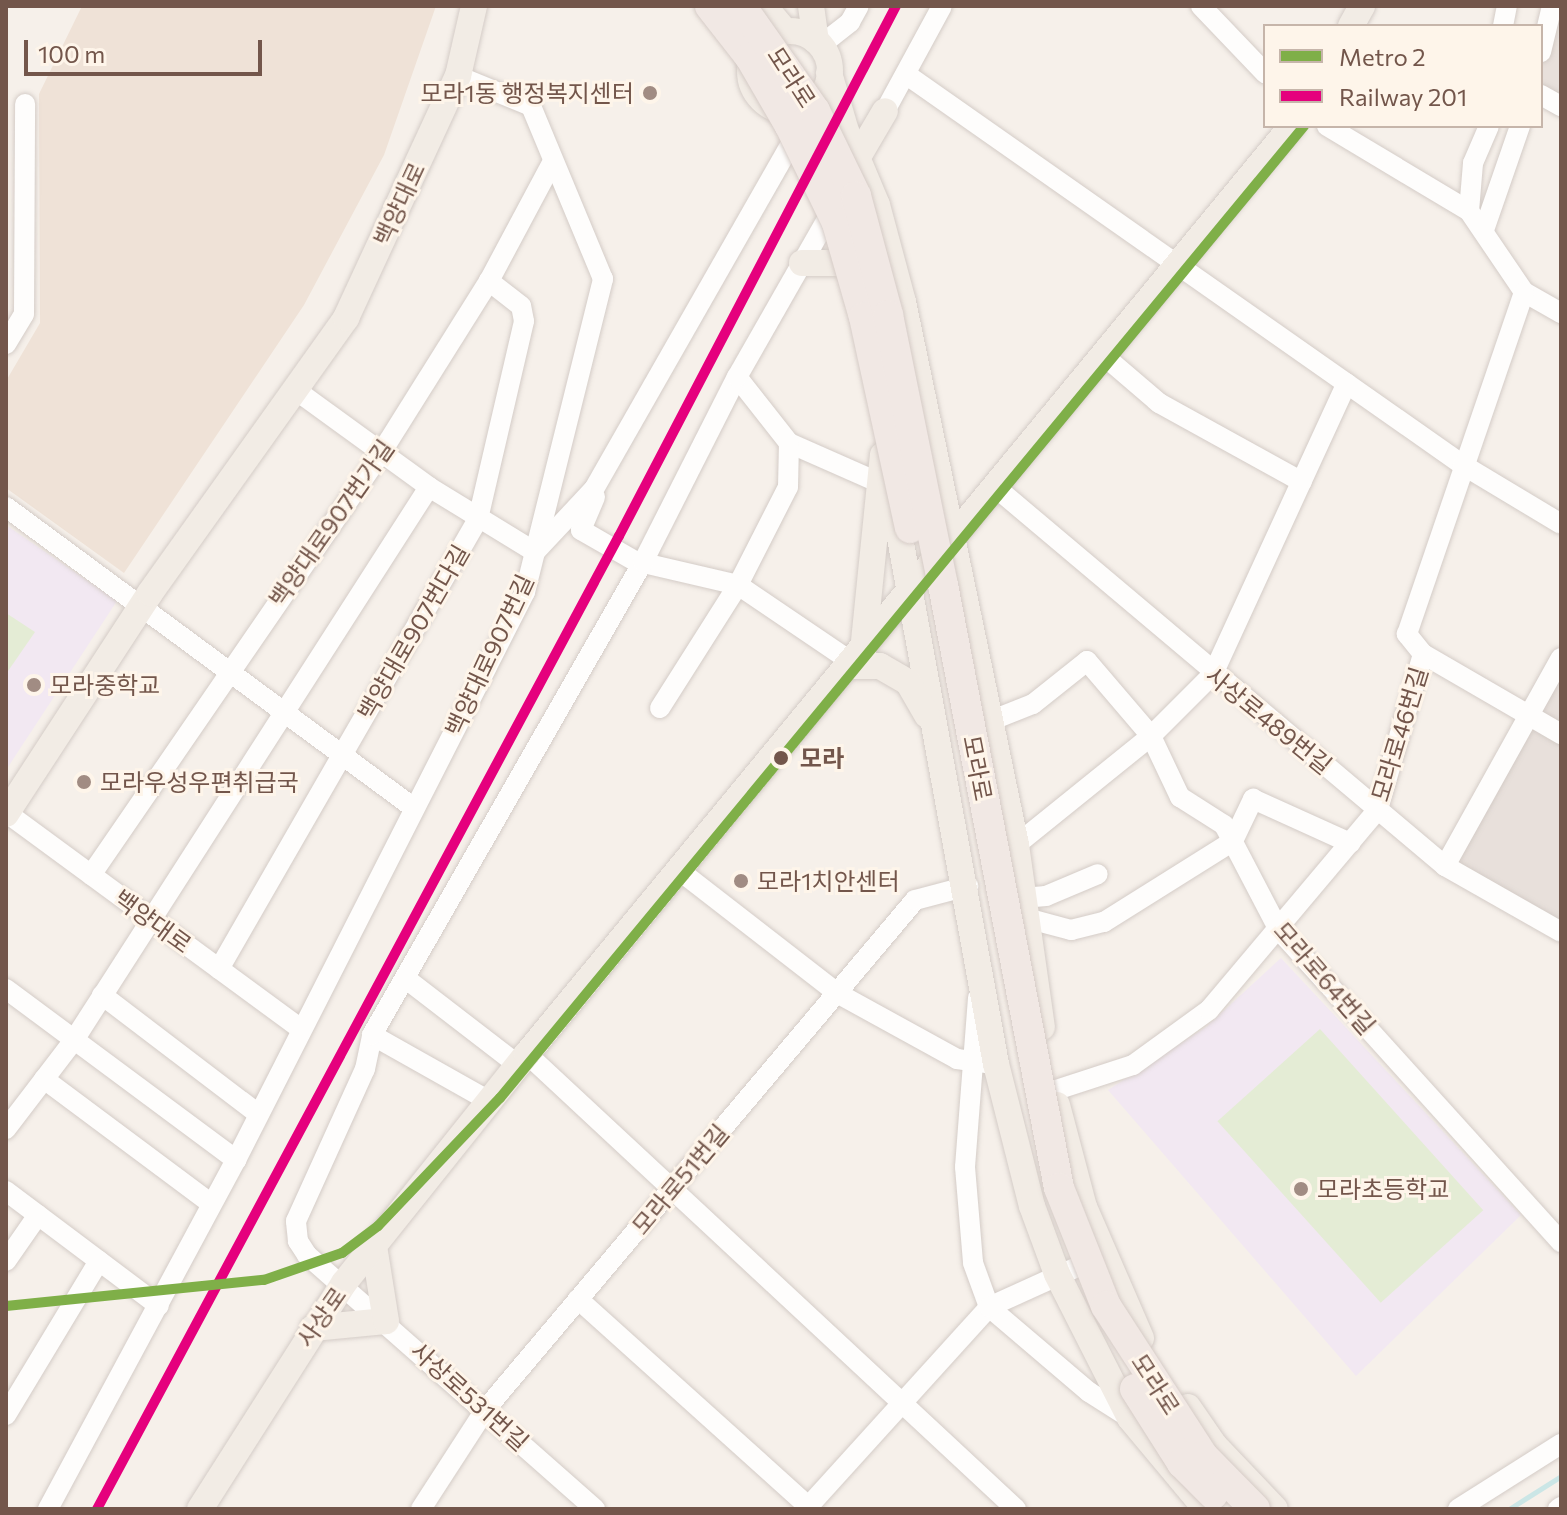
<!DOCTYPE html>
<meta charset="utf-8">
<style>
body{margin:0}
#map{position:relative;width:1567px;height:1515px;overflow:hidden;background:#f6f0ea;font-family:Commissioner,"Noto Sans KR",sans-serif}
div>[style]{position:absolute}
.residential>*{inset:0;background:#efe2d7}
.industrial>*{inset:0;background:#e8e0db}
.education>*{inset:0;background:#f2e8f2}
.green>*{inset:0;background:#e4ecd5;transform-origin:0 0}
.stream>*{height:5px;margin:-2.5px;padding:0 2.5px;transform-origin:2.5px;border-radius:2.5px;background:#cbe6e6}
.roads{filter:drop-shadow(0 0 2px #d4ccc7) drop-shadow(0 0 2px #d4ccc7)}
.minor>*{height:20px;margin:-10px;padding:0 10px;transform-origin:10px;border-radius:10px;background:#fefdfc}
.major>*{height:26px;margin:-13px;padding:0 13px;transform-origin:13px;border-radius:13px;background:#f2ece5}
.major>.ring{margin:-13px;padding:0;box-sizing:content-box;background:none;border:26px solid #f2ece5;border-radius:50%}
.bridges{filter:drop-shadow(0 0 2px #d5cbc6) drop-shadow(0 0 2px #d5cbc6)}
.highway-bridge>*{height:30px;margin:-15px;padding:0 15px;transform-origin:15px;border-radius:15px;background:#f1e8e4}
.rail-1>*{height:10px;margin:-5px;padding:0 5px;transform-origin:5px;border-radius:5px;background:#e5007d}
.metro-1>*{height:10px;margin:-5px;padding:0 5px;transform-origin:5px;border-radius:5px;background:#7faf48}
.dots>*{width:22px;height:22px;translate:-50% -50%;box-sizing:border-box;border:4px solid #fef5ea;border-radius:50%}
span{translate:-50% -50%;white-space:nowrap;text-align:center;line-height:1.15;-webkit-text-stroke:6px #fef5ea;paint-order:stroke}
.street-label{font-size:24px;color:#73564b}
.poi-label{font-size:24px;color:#73564b}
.right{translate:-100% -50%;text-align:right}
.left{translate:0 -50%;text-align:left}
.stop-label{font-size:24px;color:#73564b;font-weight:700}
.frame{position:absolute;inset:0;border:8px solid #73564b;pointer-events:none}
.legend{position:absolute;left:1263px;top:24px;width:280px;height:104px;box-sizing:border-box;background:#fef5ea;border:2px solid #c6b5aa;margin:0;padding:10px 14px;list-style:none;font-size:24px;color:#73564b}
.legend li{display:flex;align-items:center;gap:16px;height:40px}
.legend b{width:40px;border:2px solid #c6b5aa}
.scale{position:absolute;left:24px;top:40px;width:238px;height:36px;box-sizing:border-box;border:4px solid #73564b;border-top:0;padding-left:10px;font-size:24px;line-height:28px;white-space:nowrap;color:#73564b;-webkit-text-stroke:6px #fef5ea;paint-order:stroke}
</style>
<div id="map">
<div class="residential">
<i style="clip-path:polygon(82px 6px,436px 6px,384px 155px,304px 305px,124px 573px,6px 488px,6px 381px,40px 323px,39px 94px)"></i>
</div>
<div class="industrial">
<i style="clip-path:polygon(1561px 6px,1561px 106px,1541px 95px,1541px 52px)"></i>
<i style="clip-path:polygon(1561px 656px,1561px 923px,1460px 867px,1454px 847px)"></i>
</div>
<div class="education">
<i style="clip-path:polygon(6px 525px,117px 601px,6px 770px)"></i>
<i style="clip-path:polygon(1281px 958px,1521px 1215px,1356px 1376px,1108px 1090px,1206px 1027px)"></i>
</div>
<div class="green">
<i style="clip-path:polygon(6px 613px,35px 632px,6px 674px)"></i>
<i style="left:1320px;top:1029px;width:244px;height:138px;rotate:48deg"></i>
</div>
<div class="stream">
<i style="left:1509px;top:1509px;width:62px;rotate:-32.4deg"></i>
</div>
<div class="roads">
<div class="minor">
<i style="left:1201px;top:6px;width:93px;rotate:46.3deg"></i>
<i style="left:1503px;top:26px;width:20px;rotate:-79deg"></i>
<i style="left:821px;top:45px;width:37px;rotate:-38deg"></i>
<i style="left:850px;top:22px;width:18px;rotate:-61deg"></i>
<i style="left:1541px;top:52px;width:47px;rotate:-76.6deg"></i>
<i style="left:907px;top:75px;width:679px;rotate:35.05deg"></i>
<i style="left:1463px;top:465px;width:114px;rotate:31deg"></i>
<i style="left:1541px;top:95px;width:23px;rotate:29deg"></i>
<i style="left:885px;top:111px;width:119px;rotate:-61.5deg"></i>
<i style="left:1327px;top:126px;width:165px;rotate:30.9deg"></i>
<i style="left:1469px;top:211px;width:98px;rotate:55.8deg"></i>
<i style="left:1524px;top:292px;width:43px;rotate:29.6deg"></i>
<i style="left:1469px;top:211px;width:48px;rotate:-85.2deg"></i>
<i style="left:1473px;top:163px;width:40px;rotate:-66.6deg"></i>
<i style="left:1484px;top:230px;width:110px;rotate:-70.9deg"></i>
<i style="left:6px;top:344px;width:35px;rotate:-59deg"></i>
<i style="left:24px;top:314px;width:210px;rotate:-89.7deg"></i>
<i style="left:1103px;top:355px;width:74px;rotate:40.6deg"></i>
<i style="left:1159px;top:403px;width:163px;rotate:28.9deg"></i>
<i style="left:297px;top:391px;width:163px;rotate:36deg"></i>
<i style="left:429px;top:487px;width:124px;rotate:31.5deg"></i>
<i style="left:535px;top:552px;width:86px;rotate:-46.9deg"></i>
<i style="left:594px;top:489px;width:405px;rotate:-60.3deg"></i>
<i style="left:789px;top:443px;width:102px;rotate:23.8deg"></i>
<i style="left:994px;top:486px;width:590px;rotate:40.12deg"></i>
<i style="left:1445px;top:866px;width:133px;rotate:29.6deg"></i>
<i style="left:595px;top:497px;width:36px;rotate:113deg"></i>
<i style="left:581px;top:530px;width:62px;rotate:29.9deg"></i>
<i style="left:635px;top:561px;width:106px;rotate:13.1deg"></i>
<i style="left:738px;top:585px;width:139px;rotate:34.1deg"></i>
<i style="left:6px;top:507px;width:507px;rotate:36.42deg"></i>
<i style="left:1423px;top:654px;width:160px;rotate:30.1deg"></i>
<i style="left:660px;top:708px;width:146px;rotate:-57.6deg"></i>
<i style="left:738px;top:585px;width:110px;rotate:-63deg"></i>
<i style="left:788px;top:487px;width:44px;rotate:-88.7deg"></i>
<i style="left:789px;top:443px;width:84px;rotate:-128.2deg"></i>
<i style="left:990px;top:721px;width:46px;rotate:-21.6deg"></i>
<i style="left:1033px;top:704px;width:69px;rotate:-38.5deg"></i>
<i style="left:1087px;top:661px;width:99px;rotate:49.5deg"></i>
<i style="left:1151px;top:736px;width:68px;rotate:64.6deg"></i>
<i style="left:1180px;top:797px;width:52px;rotate:32.5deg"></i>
<i style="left:1224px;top:825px;width:119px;rotate:62.4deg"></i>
<i style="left:1279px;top:930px;width:421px;rotate:47.9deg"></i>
<i style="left:7px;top:813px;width:363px;rotate:36.3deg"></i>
<i style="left:1016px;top:845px;width:174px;rotate:-38.9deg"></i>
<i style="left:1151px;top:736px;width:88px;rotate:-45deg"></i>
<i style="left:1213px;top:674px;width:320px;rotate:-65.3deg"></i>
<i style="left:1445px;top:866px;width:238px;rotate:-60.9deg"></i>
<i style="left:680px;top:871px;width:199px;rotate:37.8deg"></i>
<i style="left:837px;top:993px;width:137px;rotate:28.8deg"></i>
<i style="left:957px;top:1059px;width:28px;rotate:8deg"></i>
<i style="left:91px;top:875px;width:512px;rotate:-55.5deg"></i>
<i style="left:381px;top:453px;width:203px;rotate:-57.9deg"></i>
<i style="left:489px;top:281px;width:136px;rotate:-61.9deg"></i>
<i style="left:1023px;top:898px;width:23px;rotate:-5deg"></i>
<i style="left:1046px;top:896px;width:56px;rotate:-22.9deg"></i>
<i style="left:1026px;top:918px;width:47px;rotate:14.9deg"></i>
<i style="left:1071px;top:930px;width:34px;rotate:-14deg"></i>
<i style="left:1104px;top:922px;width:152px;rotate:-32.1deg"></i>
<i style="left:1233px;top:841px;width:47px;rotate:-64.5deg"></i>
<i style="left:1253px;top:799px;width:107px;rotate:24.4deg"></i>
<i style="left:219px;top:969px;width:519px;rotate:-60.08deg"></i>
<i style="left:478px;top:519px;width:203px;rotate:-76.9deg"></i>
<i style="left:524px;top:321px;width:15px;rotate:-101deg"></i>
<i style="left:521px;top:306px;width:41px;rotate:-142deg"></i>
<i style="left:405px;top:978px;width:143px;rotate:37.6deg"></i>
<i style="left:6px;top:989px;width:287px;rotate:36.6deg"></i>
<i style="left:102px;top:995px;width:196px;rotate:37.3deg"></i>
<i style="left:978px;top:998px;width:169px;rotate:94.4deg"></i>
<i style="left:965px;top:1167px;width:96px;rotate:85.2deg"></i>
<i style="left:973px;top:1263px;width:47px;rotate:70deg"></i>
<i style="left:989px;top:1307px;width:131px;rotate:40.4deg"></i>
<i style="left:1089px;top:1392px;width:49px;rotate:32.4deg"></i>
<i style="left:372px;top:1035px;width:134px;rotate:29.4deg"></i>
<i style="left:527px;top:1054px;width:668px;rotate:42.94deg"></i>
<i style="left:44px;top:1079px;width:209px;rotate:36.7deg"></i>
<i style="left:1053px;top:1091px;width:84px;rotate:-18deg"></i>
<i style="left:1133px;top:1065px;width:94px;rotate:-35.9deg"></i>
<i style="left:1209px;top:1010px;width:263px;rotate:-49.9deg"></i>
<i style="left:1378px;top:809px;width:161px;rotate:-73.8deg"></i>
<i style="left:1423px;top:654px;width:26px;rotate:-129deg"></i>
<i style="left:1407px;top:634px;width:361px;rotate:-71.1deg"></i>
<i style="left:6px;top:1129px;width:112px;rotate:-52.6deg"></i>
<i style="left:74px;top:1040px;width:657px;rotate:-57.3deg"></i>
<i style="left:6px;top:1191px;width:191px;rotate:36.9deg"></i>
<i style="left:6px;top:1261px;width:56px;rotate:-55.2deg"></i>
<i style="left:578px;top:1299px;width:314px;rotate:42deg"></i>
<i style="left:6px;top:1415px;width:180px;rotate:-58.9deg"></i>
<i style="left:48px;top:1509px;width:396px;rotate:-61.7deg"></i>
<i style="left:236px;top:1160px;width:637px;rotate:-63.03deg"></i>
<i style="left:525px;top:592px;width:323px;rotate:-76deg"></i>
<i style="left:603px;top:279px;width:187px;rotate:-112.6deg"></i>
<i style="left:531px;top:106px;width:79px;rotate:-157.7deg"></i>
<i style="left:421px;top:1509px;width:118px;rotate:-57.1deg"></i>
<i style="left:485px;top:1410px;width:667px;rotate:-49.86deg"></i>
<i style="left:915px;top:900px;width:55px;rotate:-14.8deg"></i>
<i style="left:595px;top:1509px;width:384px;rotate:-138.6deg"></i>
<i style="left:307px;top:1255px;width:17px;rotate:-123deg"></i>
<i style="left:298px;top:1241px;width:20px;rotate:-96deg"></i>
<i style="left:296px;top:1221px;width:167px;rotate:-65.6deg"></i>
<i style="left:365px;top:1069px;width:35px;rotate:-78deg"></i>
<i style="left:372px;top:1035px;width:545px;rotate:-60.19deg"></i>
<i style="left:643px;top:562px;width:208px;rotate:-63.1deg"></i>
<i style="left:737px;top:377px;width:188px;rotate:-60.3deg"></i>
<i style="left:806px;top:1509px;width:273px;rotate:-47.8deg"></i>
<i style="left:989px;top:1307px;width:121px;rotate:-24.4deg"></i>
<i style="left:1458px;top:1509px;width:122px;rotate:-32.3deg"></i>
<i style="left:1558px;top:1509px;width:4px;rotate:-34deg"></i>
</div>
<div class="major">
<i style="left:764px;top:6px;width:33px;rotate:50deg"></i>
<i style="left:811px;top:6px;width:35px;rotate:82deg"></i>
<i style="left:1351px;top:26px;width:23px;rotate:-61deg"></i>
<i class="ring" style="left:750px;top:31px;width:54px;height:54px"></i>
<i style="left:829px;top:73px;width:60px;rotate:73.7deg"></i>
<i style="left:846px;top:131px;width:80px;rotate:67.3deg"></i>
<i style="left:877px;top:205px;width:100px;rotate:75deg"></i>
<i style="left:903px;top:302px;width:555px;rotate:78.24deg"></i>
<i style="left:1016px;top:845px;width:184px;rotate:81.9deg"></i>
<i style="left:858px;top:157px;width:53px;rotate:-59.6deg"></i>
<i style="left:802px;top:263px;width:43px"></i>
<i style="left:894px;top:505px;width:568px;rotate:79.66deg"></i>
<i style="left:996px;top:1064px;width:146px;rotate:75.8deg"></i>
<i style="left:1032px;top:1206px;width:72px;rotate:69.8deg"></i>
<i style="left:1057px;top:1274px;width:161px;rotate:63.1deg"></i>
<i style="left:1130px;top:1418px;width:119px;rotate:50.1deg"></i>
<i style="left:863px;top:651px;width:197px;rotate:-84.2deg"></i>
<i style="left:850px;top:666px;width:30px"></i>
<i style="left:880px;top:666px;width:32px;rotate:30deg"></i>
<i style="left:908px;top:682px;width:38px;rotate:60deg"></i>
<i style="left:6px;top:814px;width:264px;rotate:-56.9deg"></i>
<i style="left:150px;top:593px;width:338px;rotate:-54.5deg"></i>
<i style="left:346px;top:318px;width:267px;rotate:-65.2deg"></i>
<i style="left:458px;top:76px;width:72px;rotate:-77.1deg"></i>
<i style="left:1057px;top:1105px;width:106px;rotate:75.2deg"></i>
<i style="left:1084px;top:1207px;width:143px;rotate:66.5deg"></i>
<i style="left:313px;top:1328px;width:73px;rotate:-5.5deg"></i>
<i style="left:386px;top:1321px;width:76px;rotate:-99.1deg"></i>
<i style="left:1188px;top:1407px;width:46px;rotate:55.6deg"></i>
<i style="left:1214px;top:1445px;width:88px;rotate:46.4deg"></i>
<i style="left:200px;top:1509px;width:268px;rotate:-57.5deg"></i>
<i style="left:344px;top:1283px;width:293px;rotate:-51.4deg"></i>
<i style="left:527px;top:1054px;width:1203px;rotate:-50.5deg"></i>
</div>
</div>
<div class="bridges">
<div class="highway-bridge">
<i style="left:710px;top:6px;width:65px;rotate:51.9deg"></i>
<i style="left:750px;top:57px;width:80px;rotate:59.9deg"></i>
<i style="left:790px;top:126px;width:108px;rotate:64.1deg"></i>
<i style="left:837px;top:223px;width:98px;rotate:74deg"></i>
<i style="left:864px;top:317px;width:216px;rotate:77.7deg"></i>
<i style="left:741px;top:6px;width:128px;rotate:54.8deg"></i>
<i style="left:815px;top:111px;width:94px;rotate:64.2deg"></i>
<i style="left:856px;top:196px;width:123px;rotate:74.9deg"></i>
<i style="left:888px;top:315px;width:276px;rotate:78.5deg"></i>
<i style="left:943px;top:585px;width:614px;rotate:79.11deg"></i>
<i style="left:1059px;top:1188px;width:127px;rotate:68.3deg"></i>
<i style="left:1106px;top:1306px;width:179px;rotate:57.1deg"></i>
<i style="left:1203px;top:1456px;width:74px;rotate:45.5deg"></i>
<i style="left:1135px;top:1389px;width:88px;rotate:57.6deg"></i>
<i style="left:1182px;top:1463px;width:44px;rotate:45deg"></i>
</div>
</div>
<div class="rail-1">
<i style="left:97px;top:1509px;width:1104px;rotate:-61.79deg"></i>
<i style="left:619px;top:536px;width:598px;rotate:-62.41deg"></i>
</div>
<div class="metro-1">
<i style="left:6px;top:1306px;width:259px;rotate:-5.8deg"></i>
<i style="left:264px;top:1280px;width:83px;rotate:-19.1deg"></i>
<i style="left:342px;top:1253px;width:45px;rotate:-36.9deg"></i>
<i style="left:378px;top:1226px;width:177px;rotate:-46.4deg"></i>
<i style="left:500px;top:1098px;width:1261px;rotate:-50.4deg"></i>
</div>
<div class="dots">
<i style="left:650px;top:93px;background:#a18c83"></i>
<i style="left:34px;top:685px;background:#a18c83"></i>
<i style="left:781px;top:758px;background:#73564b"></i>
<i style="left:84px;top:782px;background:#a18c83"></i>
<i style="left:741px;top:881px;background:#a18c83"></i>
<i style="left:1301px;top:1189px;background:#a18c83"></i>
</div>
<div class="street-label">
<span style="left:792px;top:77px;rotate:57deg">모라로</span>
<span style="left:399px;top:204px;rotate:-65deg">백양대로</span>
<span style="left:331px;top:523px;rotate:-55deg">백양대로907번가길</span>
<span style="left:413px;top:632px;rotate:-60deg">백양대로907번다길</span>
<span style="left:489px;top:655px;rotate:-65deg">백양대로907번길</span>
<span style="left:1269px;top:720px;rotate:39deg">사상로489번길</span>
<span style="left:1399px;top:734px;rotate:-73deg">모라로46번길</span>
<span style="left:978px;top:768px;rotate:79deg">모라로</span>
<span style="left:153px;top:921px;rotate:36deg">백양대로</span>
<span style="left:1325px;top:978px;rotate:49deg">모라로64번길</span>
<span style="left:680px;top:1179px;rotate:-50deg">모라로51번길</span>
<span style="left:321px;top:1317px;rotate:-55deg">사상로</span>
<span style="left:1156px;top:1384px;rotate:57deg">모라로</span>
<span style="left:470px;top:1396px;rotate:42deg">사상로531번길</span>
</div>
<div class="poi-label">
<span class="right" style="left:634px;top:93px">모라1동 행정복지센터</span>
<span class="left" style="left:50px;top:685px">모라중학교</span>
<span class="left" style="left:100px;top:782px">모라우성우편취급국</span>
<span class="left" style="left:757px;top:881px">모라1치안센터</span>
<span class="left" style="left:1317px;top:1189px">모라초등학교</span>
</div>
<div class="stop-label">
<span class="left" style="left:800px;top:758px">모라</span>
</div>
<div class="frame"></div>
<ul class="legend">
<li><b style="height:10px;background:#7faf48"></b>Metro 2</li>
<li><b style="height:10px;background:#e5007d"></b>Railway 201</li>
</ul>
<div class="scale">100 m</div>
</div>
